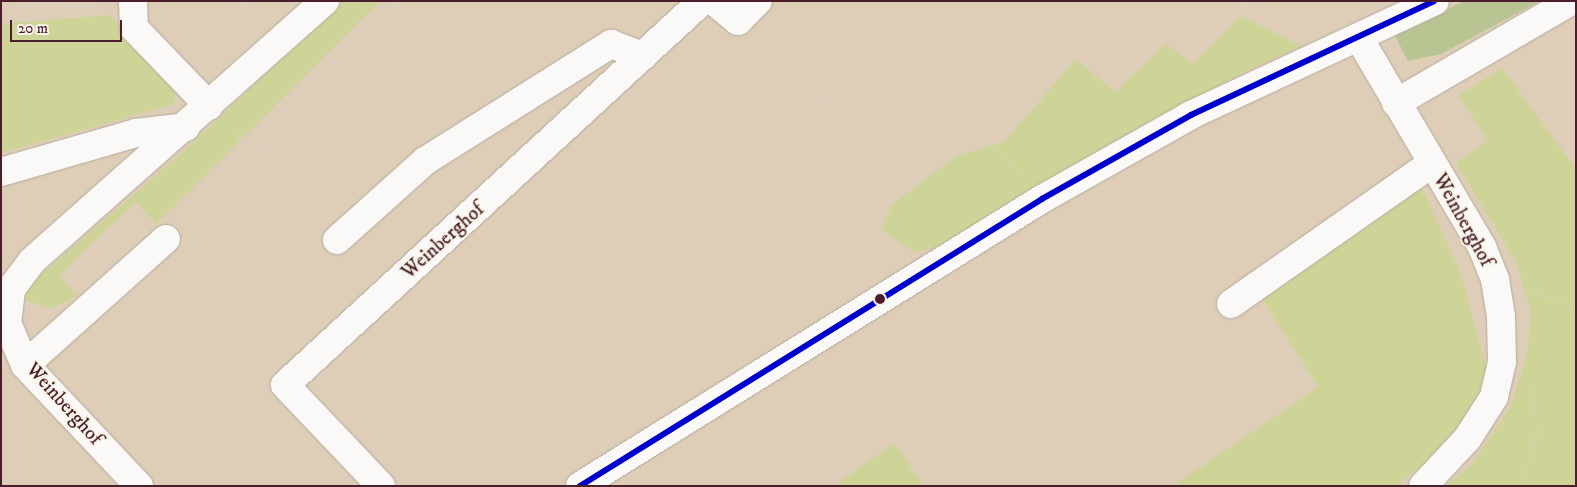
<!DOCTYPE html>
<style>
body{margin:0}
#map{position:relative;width:1577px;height:487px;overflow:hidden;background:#e2dac7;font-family:"IM FELL DW Pica",serif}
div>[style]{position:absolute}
.built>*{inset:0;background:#dfceb7;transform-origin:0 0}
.green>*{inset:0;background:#ced498}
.forest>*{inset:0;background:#b8c491}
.path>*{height:3px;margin-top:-1.5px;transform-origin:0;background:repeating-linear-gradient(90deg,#d4d0cb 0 1px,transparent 0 5px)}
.roads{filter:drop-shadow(0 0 1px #b4aba0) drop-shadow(0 0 1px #b4aba0)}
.minor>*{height:28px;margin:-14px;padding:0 14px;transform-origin:14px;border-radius:14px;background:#fbf9f7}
.bus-1>*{height:6px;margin:-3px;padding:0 3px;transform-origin:3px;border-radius:3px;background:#0000cd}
.dots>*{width:14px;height:14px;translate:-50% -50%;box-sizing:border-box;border:2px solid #f7f3e8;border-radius:50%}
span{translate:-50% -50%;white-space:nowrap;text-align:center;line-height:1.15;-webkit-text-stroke:4px #f7f3e8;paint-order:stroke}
.street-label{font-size:20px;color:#4a1f2b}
.frame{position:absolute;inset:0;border:2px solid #4a1f2b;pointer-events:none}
.scale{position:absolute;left:10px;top:20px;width:112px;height:22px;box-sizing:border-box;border:2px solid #4a1f2b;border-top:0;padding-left:6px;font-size:15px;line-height:18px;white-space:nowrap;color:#4a1f2b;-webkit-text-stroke:4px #f7f3e8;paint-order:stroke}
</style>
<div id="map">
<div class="built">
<i style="left:1px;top:1px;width:1575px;height:485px"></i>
</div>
<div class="green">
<i style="clip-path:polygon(344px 1px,380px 1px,156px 224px,135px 202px,81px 254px,59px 277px,78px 296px,52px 308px,26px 301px,28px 286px,177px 157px)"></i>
<i style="clip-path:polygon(109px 15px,175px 90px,175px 104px,1px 153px,1px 24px)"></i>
<i style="clip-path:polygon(1241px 16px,1301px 46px,1238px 75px,945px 246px,913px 252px,881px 228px,893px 204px,956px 156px,1004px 142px,1076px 59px,1115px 92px,1166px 44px,1193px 64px)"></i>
<i style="clip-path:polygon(1502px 68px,1576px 169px,1576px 486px,1447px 486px,1472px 464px,1509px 409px,1527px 356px,1531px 313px,1516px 262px,1456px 163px,1488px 140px,1458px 95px)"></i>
<i style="clip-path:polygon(1422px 188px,1459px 269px,1488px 372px,1462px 424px,1423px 465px,1395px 486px,1173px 486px,1318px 387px,1258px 292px)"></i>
<i style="clip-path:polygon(894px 443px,924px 486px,834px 486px)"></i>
</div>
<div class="forest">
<i style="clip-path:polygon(1464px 1px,1540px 1px,1441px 54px,1408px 61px,1392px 30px,1428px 19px)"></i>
</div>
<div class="path">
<i style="left:237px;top:1px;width:25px;rotate:47deg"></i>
<i style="left:1236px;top:1px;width:67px;rotate:24.7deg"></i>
<i style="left:1px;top:7px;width:58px;rotate:-3.9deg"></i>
<i style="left:59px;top:3px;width:42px;rotate:6.8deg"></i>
<i style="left:699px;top:49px;width:28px;rotate:46deg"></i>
<i style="left:718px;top:69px;width:21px;rotate:-45deg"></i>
<i style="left:737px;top:55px;width:78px;rotate:45.5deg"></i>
<i style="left:792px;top:111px;width:41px;rotate:-18.4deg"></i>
<i style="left:831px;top:98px;width:16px;rotate:18deg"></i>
<i style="left:846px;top:103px;width:57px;rotate:45deg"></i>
<i style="left:944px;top:88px;width:115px;rotate:48.5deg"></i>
<i style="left:621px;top:122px;width:19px;rotate:47deg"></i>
<i style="left:232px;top:130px;width:36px;rotate:46deg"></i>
<i style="left:298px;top:176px;width:42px;rotate:-134deg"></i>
<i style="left:269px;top:146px;width:25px;rotate:-81deg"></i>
<i style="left:273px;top:121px;width:174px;rotate:-43.6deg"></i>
<i style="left:189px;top:218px;width:108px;rotate:-42deg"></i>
<i style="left:1060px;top:226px;width:161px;rotate:56.1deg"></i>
<i style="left:488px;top:242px;width:226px;rotate:47deg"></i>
<i style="left:1531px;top:292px;width:47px;rotate:18.4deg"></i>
<i style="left:167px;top:469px;width:117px;rotate:-42.6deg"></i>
<i style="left:1048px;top:486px;width:46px;rotate:-119.9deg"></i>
<i style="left:1025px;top:446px;width:219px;rotate:-34.6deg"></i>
<i style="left:1523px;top:486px;width:58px;rotate:-76deg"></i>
<i style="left:1537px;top:430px;width:45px;rotate:-96.3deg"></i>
</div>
<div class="roads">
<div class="minor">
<i style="left:133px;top:1px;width:27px;rotate:88deg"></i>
<i style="left:134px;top:28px;width:108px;rotate:46.1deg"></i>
<i style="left:714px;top:1px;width:31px;rotate:40deg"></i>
<i style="left:738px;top:21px;width:28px;rotate:-45deg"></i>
<i style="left:1359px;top:38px;width:243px;rotate:59.5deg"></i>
<i style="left:1482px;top:247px;width:35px;rotate:68deg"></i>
<i style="left:1495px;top:279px;width:37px;rotate:81deg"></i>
<i style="left:1501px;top:316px;width:46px;rotate:88.8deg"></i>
<i style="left:1502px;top:362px;width:36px;rotate:103deg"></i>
<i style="left:1494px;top:397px;width:50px;rotate:122.7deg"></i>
<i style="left:1467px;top:439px;width:64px;rotate:133.1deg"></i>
<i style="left:1396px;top:103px;width:203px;rotate:-30.2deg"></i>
<i style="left:1px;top:172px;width:141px;rotate:-16.1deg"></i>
<i style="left:136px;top:133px;width:50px;rotate:-6.8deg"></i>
<i style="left:337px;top:240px;width:118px;rotate:-41.9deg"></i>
<i style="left:425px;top:161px;width:220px;rotate:-32.2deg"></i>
<i style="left:611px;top:44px;width:34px;rotate:21deg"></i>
<i style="left:1231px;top:304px;width:244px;rotate:-35deg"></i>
<i style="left:25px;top:365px;width:189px;rotate:-41.8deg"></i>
<i style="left:139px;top:486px;width:166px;rotate:-133.3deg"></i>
<i style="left:25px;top:365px;width:46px;rotate:-113.2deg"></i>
<i style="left:7px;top:323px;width:34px;rotate:-83deg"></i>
<i style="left:11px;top:289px;width:35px;rotate:-53deg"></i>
<i style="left:32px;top:261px;width:392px;rotate:-41.6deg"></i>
<i style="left:381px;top:486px;width:139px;rotate:-133.5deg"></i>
<i style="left:285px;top:385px;width:567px;rotate:-42.64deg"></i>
<i style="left:580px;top:486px;width:544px;rotate:-31.85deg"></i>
<i style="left:1042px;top:199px;width:171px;rotate:-29.4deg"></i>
<i style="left:1191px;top:115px;width:269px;rotate:-25deg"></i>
</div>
</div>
<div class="bus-1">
<i style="left:580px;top:486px;width:544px;rotate:-31.85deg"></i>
<i style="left:1042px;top:199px;width:171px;rotate:-29.4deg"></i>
<i style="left:1191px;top:115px;width:268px;rotate:-25.1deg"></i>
</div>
<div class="dots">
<i style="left:880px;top:299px;background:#4a1f2b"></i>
</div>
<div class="street-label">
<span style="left:1463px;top:220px;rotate:61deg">Weinberghof</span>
<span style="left:443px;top:241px;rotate:-42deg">Weinberghof</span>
<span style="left:64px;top:404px;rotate:48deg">Weinberghof</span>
</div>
<div class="frame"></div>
<div class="scale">20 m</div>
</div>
